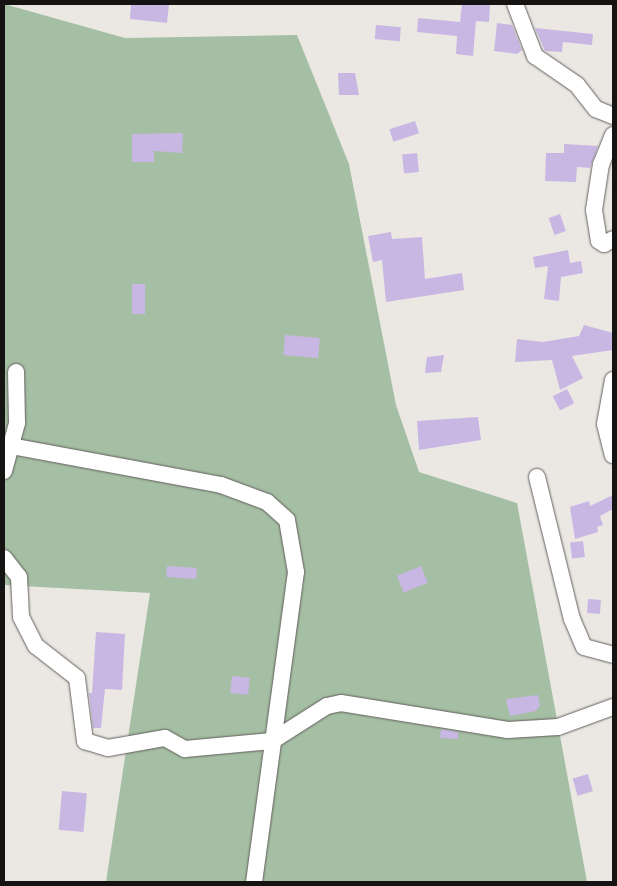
<!DOCTYPE html>
<style>
body{margin:0}
#map{position:relative;width:617px;height:886px;overflow:hidden;background:#ebe8e4;font-family:"Fira Sans Condensed",sans-serif}
div>[style]{position:absolute}
.green>*{inset:0;background:#a5bfa4}
.building>*{inset:0;background:#c9b7e3;transform-origin:0 0}
.roads{filter:drop-shadow(0 0 1px #63605d) drop-shadow(0 0 1px #63605d)}
.minor>*{height:16px;margin:-8px;padding:0 8px;transform-origin:8px;border-radius:8px;background:#fff}
span{translate:-50% -50%;white-space:nowrap;text-align:center;line-height:1.15;-webkit-text-stroke:4px #ebe8e4;paint-order:stroke}
.frame{position:absolute;inset:0;border:5px solid #151412;pointer-events:none}
</style>
<div id="map">
<div class="green">
<i style="clip-path:polygon(4px 4px,125px 38px,297px 35px,349px 164px,396px 405px,419px 472px,517px 503px,587px 882px,106px 882px,150px 593px,4px 585px)"></i>
</div>
<div class="building">
<i style="clip-path:polygon(131px 4px,169px 4px,167px 23px,130px 19px)"></i>
<i style="clip-path:polygon(462px 4px,490px 4px,489px 22px,476px 21px,473px 56px,456px 54px,457px 36px,417px 32px,418px 18px,460px 22px)"></i>
<i style="clip-path:polygon(497px 23px,512px 25px,522px 50px,517px 54px,494px 51px)"></i>
<i style="left:376px;top:25px;width:25px;height:14px;rotate:5deg"></i>
<i style="clip-path:polygon(535px 28px,593px 34px,592px 45px,563px 42px,562px 52px,545px 51px)"></i>
<i style="clip-path:polygon(338px 73px,355px 73px,359px 95px,339px 95px)"></i>
<i style="left:415px;top:121px;width:13px;height:27px;rotate:72deg"></i>
<i style="clip-path:polygon(183px 133px,182px 153px,154px 151px,154px 162px,132px 162px,132px 134px)"></i>
<i style="clip-path:polygon(564px 144px,598px 146px,590px 168px,577px 167px,576px 182px,545px 181px,546px 153px,564px 153px)"></i>
<i style="left:417px;top:153px;width:19px;height:15px;rotate:84deg"></i>
<i style="left:560px;top:214px;width:18px;height:12px;rotate:71deg"></i>
<i style="clip-path:polygon(391px 232px,392px 239px,422px 237px,425px 279px,462px 273px,464px 290px,386px 302px,382px 260px,373px 262px,368px 236px)"></i>
<i style="clip-path:polygon(568px 250px,570px 263px,581px 261px,583px 273px,561px 277px,559px 301px,544px 299px,548px 266px,535px 268px,533px 257px)"></i>
<i style="left:132px;top:284px;width:13px;height:30px"></i>
<i style="clip-path:polygon(584px 325px,613px 333px,613px 350px,572px 356px,583px 378px,560px 390px,552px 360px,515px 362px,517px 339px,543px 342px,579px 336px)"></i>
<i style="left:285px;top:335px;width:35px;height:20px;rotate:5deg"></i>
<i style="clip-path:polygon(444px 355px,441px 372px,425px 373px,427px 357px)"></i>
<i style="left:567px;top:389px;width:16px;height:16px;rotate:63deg"></i>
<i style="clip-path:polygon(478px 417px,481px 440px,419px 450px,417px 421px)"></i>
<i style="clip-path:polygon(613px 495px,613px 509px,600px 516px,603px 525px,597px 527px,598px 532px,575px 539px,570px 507px,589px 501px,590px 506px)"></i>
<i style="left:583px;top:541px;width:16px;height:13px;rotate:83deg"></i>
<i style="left:167px;top:566px;width:30px;height:11px;rotate:4deg"></i>
<i style="left:421px;top:566px;width:18px;height:26px;rotate:68deg"></i>
<i style="left:588px;top:599px;width:13px;height:14px;rotate:4deg"></i>
<i style="clip-path:polygon(96px 632px,125px 634px,122px 690px,105px 689px,101px 728px,93px 728px,89px 693px,92px 693px)"></i>
<i style="left:232px;top:676px;width:18px;height:17px;rotate:6deg"></i>
<i style="clip-path:polygon(538px 695px,540px 706px,536px 711px,510px 716px,506px 699px)"></i>
<i style="clip-path:polygon(441px 729px,458px 732px,458px 739px,440px 738px)"></i>
<i style="left:588px;top:774px;width:18px;height:16px;rotate:74deg"></i>
<i style="left:62px;top:791px;width:25px;height:39px;rotate:5deg"></i>
</div>
<div class="roads">
<div class="minor">
<i style="left:515px;top:4px;width:56px;rotate:69deg"></i>
<i style="left:535px;top:56px;width:51px;rotate:34.6deg"></i>
<i style="left:577px;top:85px;width:31px;rotate:52deg"></i>
<i style="left:596px;top:109px;width:18px;rotate:22deg"></i>
<i style="left:613px;top:135px;width:31px;rotate:112deg"></i>
<i style="left:601px;top:164px;width:47px;rotate:98.7deg"></i>
<i style="left:594px;top:210px;width:31px;rotate:81deg"></i>
<i style="left:599px;top:241px;width:6px;rotate:31deg"></i>
<i style="left:604px;top:244px;width:10px;rotate:-29deg"></i>
<i style="left:613px;top:380px;width:45px;rotate:100.3deg"></i>
<i style="left:605px;top:424px;width:32px;rotate:76deg"></i>
<i style="left:11px;top:446px;width:214px;rotate:10.5deg"></i>
<i style="left:221px;top:485px;width:49px;rotate:20.3deg"></i>
<i style="left:267px;top:502px;width:27px;rotate:42deg"></i>
<i style="left:287px;top:520px;width:53px;rotate:80.2deg"></i>
<i style="left:296px;top:572px;width:313px;rotate:97.7deg"></i>
<i style="left:4px;top:471px;width:50px;rotate:-74.8deg"></i>
<i style="left:17px;top:423px;width:51px;rotate:-91.1deg"></i>
<i style="left:537px;top:477px;width:146px;rotate:76.2deg"></i>
<i style="left:572px;top:619px;width:30px;rotate:67deg"></i>
<i style="left:584px;top:647px;width:30px;rotate:15deg"></i>
<i style="left:4px;top:558px;width:24px;rotate:52deg"></i>
<i style="left:19px;top:577px;width:40px;rotate:87.1deg"></i>
<i style="left:21px;top:617px;width:33px;rotate:63deg"></i>
<i style="left:36px;top:646px;width:52px;rotate:38deg"></i>
<i style="left:77px;top:678px;width:64px;rotate:82.8deg"></i>
<i style="left:85px;top:741px;width:24px;rotate:17deg"></i>
<i style="left:108px;top:748px;width:58px;rotate:-10deg"></i>
<i style="left:165px;top:738px;width:23px;rotate:29deg"></i>
<i style="left:185px;top:749px;width:87px;rotate:-5.3deg"></i>
<i style="left:272px;top:741px;width:65px;rotate:-32.5deg"></i>
<i style="left:327px;top:706px;width:14px;rotate:-12deg"></i>
<i style="left:341px;top:703px;width:169px;rotate:9.2deg"></i>
<i style="left:508px;top:730px;width:50px;rotate:-3.4deg"></i>
<i style="left:558px;top:727px;width:59px;rotate:-20deg"></i>
</div>
</div>
<div class="frame"></div>
</div>
